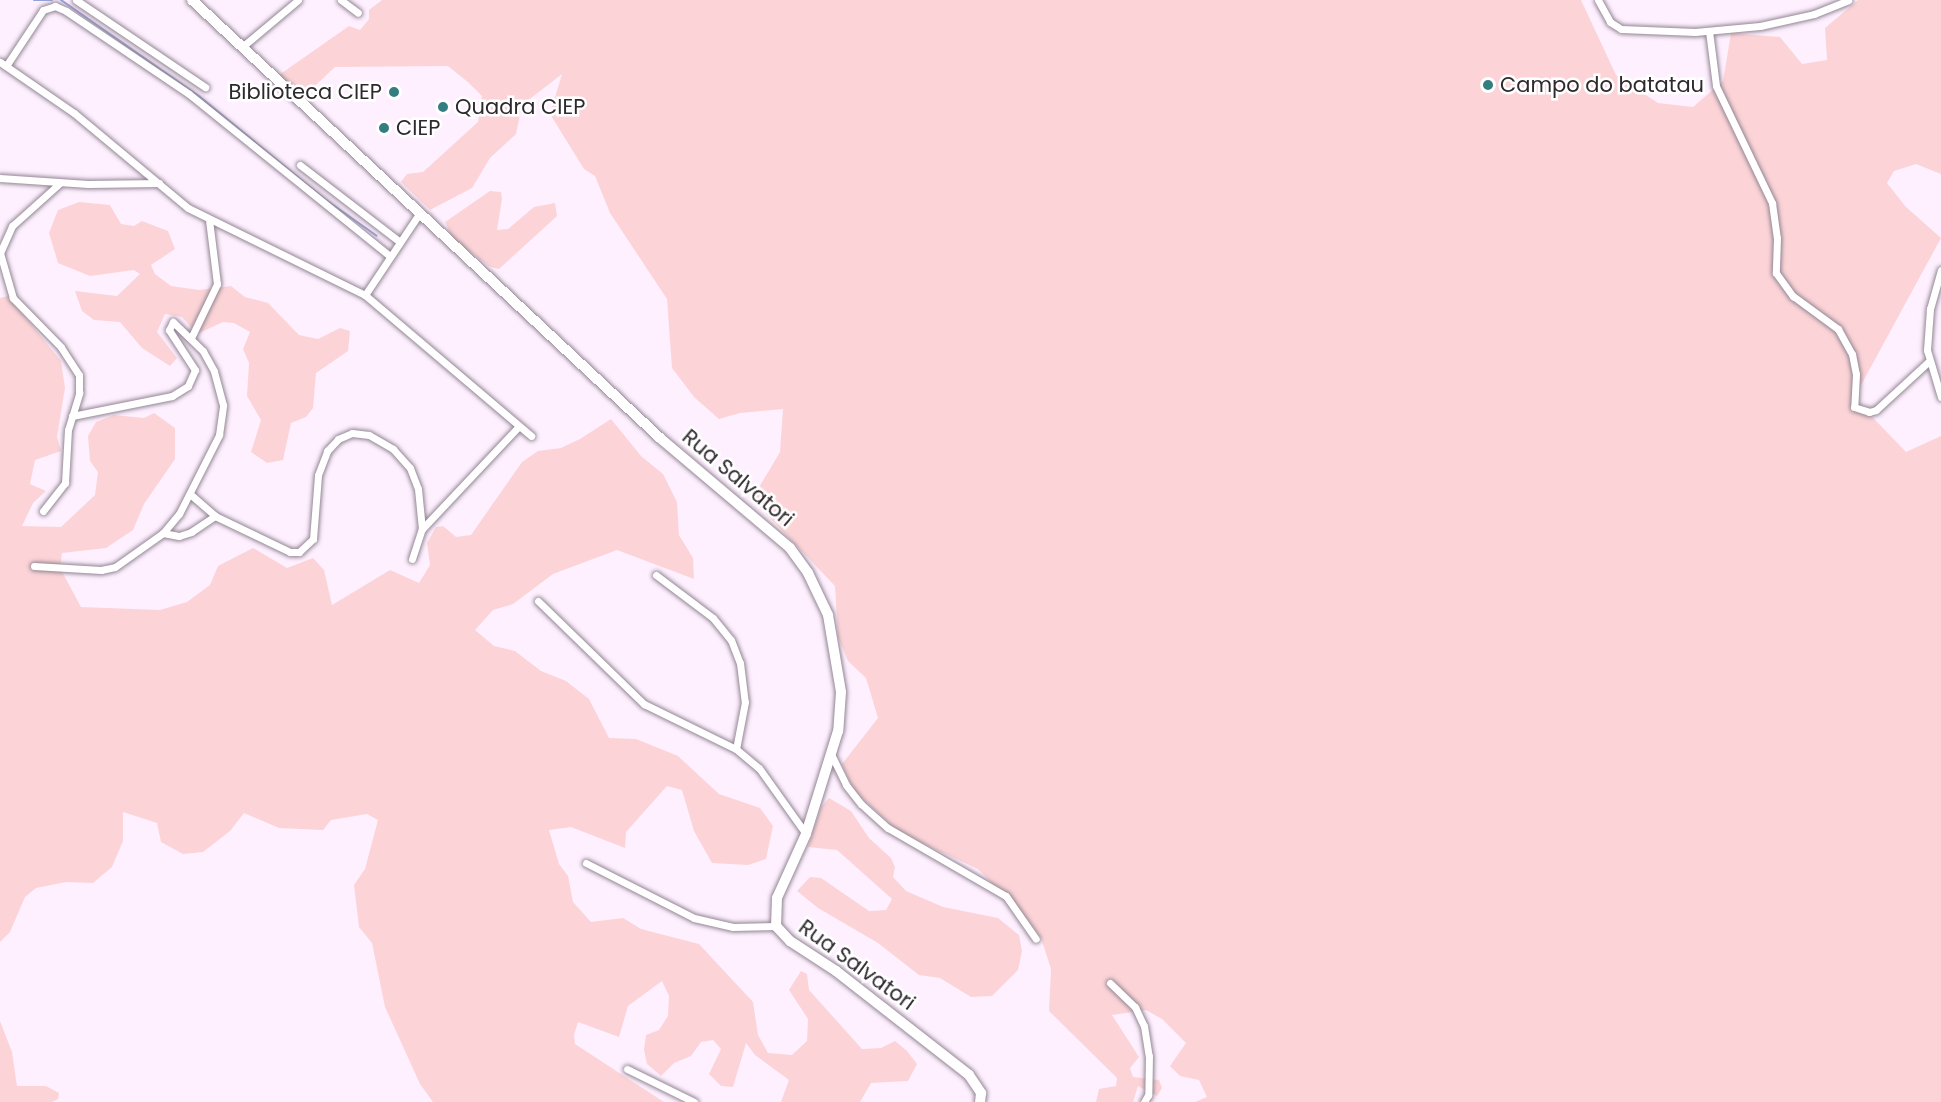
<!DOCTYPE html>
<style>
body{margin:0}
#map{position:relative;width:1941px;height:1102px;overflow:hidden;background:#fef0ff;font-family:Poppins,sans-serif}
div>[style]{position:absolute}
.green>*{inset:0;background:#fcd4d7}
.stream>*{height:2px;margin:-1px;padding:0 1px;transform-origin:1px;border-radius:1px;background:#95a2d9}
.roads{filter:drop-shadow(0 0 2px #938694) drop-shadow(0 0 2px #938694)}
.street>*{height:7px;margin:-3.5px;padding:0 3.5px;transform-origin:3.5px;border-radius:3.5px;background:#fff}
.secondary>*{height:10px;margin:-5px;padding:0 5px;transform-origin:5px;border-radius:5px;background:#fff}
.dots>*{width:16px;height:16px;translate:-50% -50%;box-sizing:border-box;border:3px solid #fff;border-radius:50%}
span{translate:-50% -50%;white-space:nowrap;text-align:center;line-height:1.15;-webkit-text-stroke:5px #fff;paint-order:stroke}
.poi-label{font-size:21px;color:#2e292e}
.left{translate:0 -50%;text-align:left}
.right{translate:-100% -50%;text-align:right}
.street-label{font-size:21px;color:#2e292e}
</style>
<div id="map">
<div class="green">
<i style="clip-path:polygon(382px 0,1581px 0,1616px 75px,1658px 103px,1693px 107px,1723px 81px,1731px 33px,1780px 37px,1802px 64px,1827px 60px,1825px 28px,1858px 0,1941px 0,1941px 174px,1916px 164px,1894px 171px,1887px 183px,1906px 207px,1941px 238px,1854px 398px,1906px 452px,1941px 436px,1941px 1102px,1195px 1102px,1207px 1097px,1199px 1080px,1180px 1076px,1170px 1066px,1186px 1043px,1162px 1019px,1146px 1010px,1112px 1015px,1139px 1057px,1130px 1068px,1133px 1077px,1159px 1080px,1162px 1088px,1157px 1096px,1138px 1086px,1133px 1102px,1096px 1102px,1099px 1089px,1116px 1086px,1117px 1078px,1049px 1011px,1051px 969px,1041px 938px,1030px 923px,978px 869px,900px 833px,854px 791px,842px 764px,878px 718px,866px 678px,848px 661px,838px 637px,835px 586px,752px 499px,780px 452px,783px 409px,740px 413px,719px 419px,694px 397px,672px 368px,667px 299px,610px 213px,595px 176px,584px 169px,550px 114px,562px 74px,522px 105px,516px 134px,490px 158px,472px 188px,430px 210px,401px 182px,407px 174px,423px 172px,478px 122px,482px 96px,469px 83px,448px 66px,335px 67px,303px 97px,279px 75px,349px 26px,360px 30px,369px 19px,369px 10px)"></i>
<i style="clip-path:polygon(490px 191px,501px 192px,502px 199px,497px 230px,508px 229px,534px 207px,555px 203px,557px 216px,499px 269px,490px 267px,453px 239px,445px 222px)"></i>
<i style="clip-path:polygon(79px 202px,110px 205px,121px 224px,134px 226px,142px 221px,168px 231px,175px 249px,151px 265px,155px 274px,171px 286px,199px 290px,231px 286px,245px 297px,268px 303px,299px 335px,318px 339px,340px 328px,350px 331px,348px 351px,316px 373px,313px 408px,306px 417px,291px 423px,283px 460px,267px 463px,251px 452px,261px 420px,247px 396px,249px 363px,243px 349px,250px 332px,234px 323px,223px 322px,197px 334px,182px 317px,165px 314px,157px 332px,177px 358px,170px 366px,142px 348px,120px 322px,94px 320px,82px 311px,75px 291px,117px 296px,140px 274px,134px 270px,90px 276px,58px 263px,49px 233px,58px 210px)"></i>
<i style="clip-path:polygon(8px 296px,61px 361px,65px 388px,57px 437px,61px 451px,35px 460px,30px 484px,46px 491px,33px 503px,22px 526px,61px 527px,95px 495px,98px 472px,90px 461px,88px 436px,96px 422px,114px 415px,144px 418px,154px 413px,175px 428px,175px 459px,144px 504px,133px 530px,106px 548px,62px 553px,60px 568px,81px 607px,160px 610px,187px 602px,210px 585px,218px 566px,253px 548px,287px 568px,313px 558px,324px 570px,332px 605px,390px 570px,419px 583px,430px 565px,427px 543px,436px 527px,443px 526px,456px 537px,471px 535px,522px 462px,538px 451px,561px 448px,580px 439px,611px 419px,641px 456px,663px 474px,677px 502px,679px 535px,693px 558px,694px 579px,617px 550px,553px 574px,513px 604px,493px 610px,475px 630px,494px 646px,515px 651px,541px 671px,566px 681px,589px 699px,609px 738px,636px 739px,678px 756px,719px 794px,760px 808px,773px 826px,766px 859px,748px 865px,712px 863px,694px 831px,682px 790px,667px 786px,626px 832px,625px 848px,571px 827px,549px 830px,559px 864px,568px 876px,573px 902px,591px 922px,623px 918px,641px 929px,699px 944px,753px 1002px,758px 1035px,768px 1053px,792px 1055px,807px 1041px,808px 1019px,789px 990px,801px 971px,807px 974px,809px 990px,862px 1049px,881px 1048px,895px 1041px,907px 1051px,917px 1064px,908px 1081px,871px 1083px,860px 1102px,781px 1102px,789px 1080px,755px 1055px,746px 1043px,733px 1087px,721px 1086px,709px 1074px,721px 1049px,713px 1040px,701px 1042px,691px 1056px,674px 1063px,661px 1076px,647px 1064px,644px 1050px,646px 1035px,659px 1030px,668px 1016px,669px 996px,662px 981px,628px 1006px,619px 1037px,578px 1022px,574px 1035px,575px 1044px,664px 1102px,433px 1102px,420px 1084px,385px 1007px,372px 943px,359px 927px,354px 885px,365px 869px,378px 820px,367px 814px,331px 820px,323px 830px,279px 828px,244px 813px,230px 831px,203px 852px,183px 854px,161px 842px,157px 823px,123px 812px,123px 841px,112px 867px,93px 883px,66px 882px,36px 888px,25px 897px,10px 932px,0 942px,0 298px)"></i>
<i style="clip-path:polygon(829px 798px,851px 811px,869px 838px,891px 858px,895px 867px,893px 877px,906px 891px,943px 907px,998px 918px,1019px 935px,1022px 951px,1018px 970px,992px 996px,971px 997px,940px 978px,919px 975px,878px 943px,818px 908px,797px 891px,810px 877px,821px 878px,869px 911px,886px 910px,892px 899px,837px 850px,808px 847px,821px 807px)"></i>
<i style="clip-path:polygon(0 1021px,12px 1052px,17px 1086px,46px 1086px,59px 1093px,58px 1099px,52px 1102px,0 1102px)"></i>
</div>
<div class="stream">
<i style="left:34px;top:0;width:18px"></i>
<i style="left:61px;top:0;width:169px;rotate:34.9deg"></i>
<i style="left:200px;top:97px;width:163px;rotate:39.3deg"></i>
<i style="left:326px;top:200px;width:62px;rotate:35.2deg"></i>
</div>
<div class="roads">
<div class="street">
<i style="left:76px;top:0;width:156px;rotate:34deg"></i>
<i style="left:341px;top:0;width:21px;rotate:37deg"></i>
<i style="left:1598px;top:0;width:25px;rotate:61deg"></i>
<i style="left:1610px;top:22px;width:13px;rotate:32deg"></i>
<i style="left:1621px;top:29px;width:74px;rotate:2.3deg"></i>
<i style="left:1695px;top:32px;width:65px;rotate:-5.3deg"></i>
<i style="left:1760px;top:26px;width:55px;rotate:-12.5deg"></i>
<i style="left:1814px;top:14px;width:37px;rotate:-22deg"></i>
<i style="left:1709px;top:31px;width:55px;rotate:82.7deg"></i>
<i style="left:1716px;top:86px;width:130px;rotate:64.4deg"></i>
<i style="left:1772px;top:203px;width:35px;rotate:82deg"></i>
<i style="left:1777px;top:238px;width:35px;rotate:92deg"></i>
<i style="left:1776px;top:273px;width:29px;rotate:54deg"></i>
<i style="left:1793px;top:296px;width:56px;rotate:36.3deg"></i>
<i style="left:1838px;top:329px;width:29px;rotate:61deg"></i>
<i style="left:1852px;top:354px;width:20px;rotate:79deg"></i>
<i style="left:1856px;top:374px;width:33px;rotate:93deg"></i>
<i style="left:1854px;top:407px;width:16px;rotate:18deg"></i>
<i style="left:1869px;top:412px;width:7px;rotate:-16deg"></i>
<i style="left:1876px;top:410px;width:71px;rotate:-42.7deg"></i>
<i style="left:242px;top:47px;width:73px;rotate:-40deg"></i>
<i style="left:0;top:62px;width:90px;rotate:34.6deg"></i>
<i style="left:74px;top:113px;width:148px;rotate:39.8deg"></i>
<i style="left:188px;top:208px;width:197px;rotate:26.2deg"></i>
<i style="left:365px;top:295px;width:218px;rotate:40.3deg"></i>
<i style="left:6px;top:66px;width:67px;rotate:-56.5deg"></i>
<i style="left:43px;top:10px;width:13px;rotate:-18deg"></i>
<i style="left:55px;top:6px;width:12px;rotate:24deg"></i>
<i style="left:66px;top:11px;width:148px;rotate:34deg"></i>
<i style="left:189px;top:94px;width:258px;rotate:38.9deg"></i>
<i style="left:300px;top:165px;width:126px;rotate:37.6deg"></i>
<i style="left:0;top:178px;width:88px;rotate:3.9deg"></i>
<i style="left:88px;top:184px;width:71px;rotate:-0.8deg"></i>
<i style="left:1941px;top:270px;width:41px;rotate:105.8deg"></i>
<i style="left:1930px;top:309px;width:41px;rotate:94.2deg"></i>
<i style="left:1927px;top:350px;width:49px;rotate:73.4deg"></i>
<i style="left:365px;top:295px;width:97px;rotate:-56.3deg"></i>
<i style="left:191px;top:338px;width:60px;rotate:-64.3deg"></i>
<i style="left:217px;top:284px;width:64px;rotate:-97.1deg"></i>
<i style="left:190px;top:494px;width:33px;rotate:41deg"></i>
<i style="left:43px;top:511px;width:36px;rotate:-52deg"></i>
<i style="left:65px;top:483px;width:53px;rotate:-86.8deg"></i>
<i style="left:68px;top:430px;width:39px;rotate:-73deg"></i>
<i style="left:79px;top:393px;width:18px;rotate:-90deg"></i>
<i style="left:79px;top:375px;width:33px;rotate:-123deg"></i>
<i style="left:61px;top:347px;width:69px;rotate:-134.4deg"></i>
<i style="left:13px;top:298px;width:47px;rotate:-106.1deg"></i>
<i style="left:0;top:253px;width:30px;rotate:-66deg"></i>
<i style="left:12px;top:226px;width:64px;rotate:-41.9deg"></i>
<i style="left:163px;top:533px;width:16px;rotate:11deg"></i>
<i style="left:179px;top:536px;width:13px;rotate:-18deg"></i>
<i style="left:191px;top:532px;width:29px;rotate:-34deg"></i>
<i style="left:215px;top:516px;width:83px;rotate:25.6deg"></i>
<i style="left:290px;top:552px;width:9px"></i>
<i style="left:299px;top:552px;width:19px;rotate:-43deg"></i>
<i style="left:313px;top:539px;width:64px;rotate:-85.5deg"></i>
<i style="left:318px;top:475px;width:26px;rotate:-69deg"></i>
<i style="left:327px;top:451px;width:16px;rotate:-47deg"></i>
<i style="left:338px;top:439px;width:15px;rotate:-23deg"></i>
<i style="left:352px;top:433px;width:17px;rotate:7deg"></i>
<i style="left:369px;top:435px;width:28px;rotate:30deg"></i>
<i style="left:393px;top:449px;width:25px;rotate:48deg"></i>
<i style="left:410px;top:468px;width:22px;rotate:69deg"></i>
<i style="left:418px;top:489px;width:40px;rotate:84.3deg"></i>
<i style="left:412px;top:559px;width:32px;rotate:-72deg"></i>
<i style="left:422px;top:529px;width:141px;rotate:-46.7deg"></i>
<i style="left:34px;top:566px;width:67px;rotate:3.4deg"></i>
<i style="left:101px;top:570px;width:14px;rotate:-12deg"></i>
<i style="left:115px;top:567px;width:59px;rotate:-35.3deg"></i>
<i style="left:163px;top:533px;width:25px;rotate:-50deg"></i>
<i style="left:179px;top:514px;width:89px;rotate:-63.1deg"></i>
<i style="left:219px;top:435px;width:30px;rotate:-82deg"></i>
<i style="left:223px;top:405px;width:35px;rotate:-105deg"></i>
<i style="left:214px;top:371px;width:23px;rotate:-119deg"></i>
<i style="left:203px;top:351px;width:42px;rotate:-136deg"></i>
<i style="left:173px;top:322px;width:9px;rotate:117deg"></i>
<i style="left:169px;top:330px;width:48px;rotate:57deg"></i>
<i style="left:195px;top:370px;width:17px;rotate:114deg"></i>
<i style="left:188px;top:386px;width:19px;rotate:148deg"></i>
<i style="left:172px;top:396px;width:102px;rotate:168.7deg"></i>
<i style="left:656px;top:575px;width:71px;rotate:37deg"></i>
<i style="left:713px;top:618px;width:28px;rotate:51deg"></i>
<i style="left:731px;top:640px;width:25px;rotate:69deg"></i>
<i style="left:740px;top:663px;width:39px;rotate:83deg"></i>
<i style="left:745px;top:702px;width:48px;rotate:100.8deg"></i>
<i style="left:538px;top:601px;width:148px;rotate:44.2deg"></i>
<i style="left:644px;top:704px;width:102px;rotate:26.1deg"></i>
<i style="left:736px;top:749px;width:30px;rotate:40deg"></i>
<i style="left:759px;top:768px;width:81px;rotate:54.5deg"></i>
<i style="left:831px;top:754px;width:34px;rotate:64deg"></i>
<i style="left:846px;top:785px;width:24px;rotate:52deg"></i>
<i style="left:861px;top:804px;width:36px;rotate:42deg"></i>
<i style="left:888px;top:828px;width:136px;rotate:30deg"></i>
<i style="left:1006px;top:896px;width:52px;rotate:55.1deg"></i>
<i style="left:586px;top:863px;width:121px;rotate:27deg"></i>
<i style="left:694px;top:918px;width:40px;rotate:13deg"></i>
<i style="left:733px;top:927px;width:43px;rotate:-1.3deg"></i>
<i style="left:1110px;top:983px;width:35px;rotate:44deg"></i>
<i style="left:1135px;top:1007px;width:21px;rotate:65deg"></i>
<i style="left:1144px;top:1026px;width:30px;rotate:81deg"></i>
<i style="left:1149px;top:1056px;width:39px;rotate:91deg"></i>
<i style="left:1148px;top:1095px;width:8px;rotate:120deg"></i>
<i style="left:627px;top:1069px;width:75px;rotate:26.2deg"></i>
</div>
<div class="secondary">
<i style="left:192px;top:0;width:641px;rotate:43.1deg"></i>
<i style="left:660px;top:438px;width:170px;rotate:40.2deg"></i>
<i style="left:790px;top:548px;width:31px;rotate:54deg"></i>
<i style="left:808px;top:573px;width:47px;rotate:64.5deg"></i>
<i style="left:828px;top:615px;width:78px;rotate:80.4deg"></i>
<i style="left:841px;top:692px;width:39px;rotate:94deg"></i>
<i style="left:838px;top:731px;width:108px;rotate:107.3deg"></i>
<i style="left:806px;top:834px;width:70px;rotate:114.4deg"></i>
<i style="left:777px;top:898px;width:28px;rotate:92deg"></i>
<i style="left:776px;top:926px;width:21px;rotate:47deg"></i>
<i style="left:790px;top:941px;width:55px;rotate:33.1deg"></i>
<i style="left:836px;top:971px;width:169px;rotate:38deg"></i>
<i style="left:969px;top:1075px;width:22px;rotate:56deg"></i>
<i style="left:981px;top:1093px;width:9px;rotate:96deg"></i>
</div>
</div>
<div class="dots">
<i style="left:1488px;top:85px;background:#347d80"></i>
<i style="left:394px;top:92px;background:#347d80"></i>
<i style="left:443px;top:107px;background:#347d80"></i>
<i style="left:384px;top:128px;background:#347d80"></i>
</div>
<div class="poi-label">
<span class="left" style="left:1500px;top:85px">Campo do batatau</span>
<span class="right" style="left:382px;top:92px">Biblioteca CIEP</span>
<span class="left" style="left:455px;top:107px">Quadra CIEP</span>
<span class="left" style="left:396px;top:128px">CIEP</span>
</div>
<div class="street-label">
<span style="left:738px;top:478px;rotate:40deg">Rua Salvatori</span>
<span style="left:857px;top:965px;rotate:36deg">Rua Salvatori</span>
</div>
</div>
